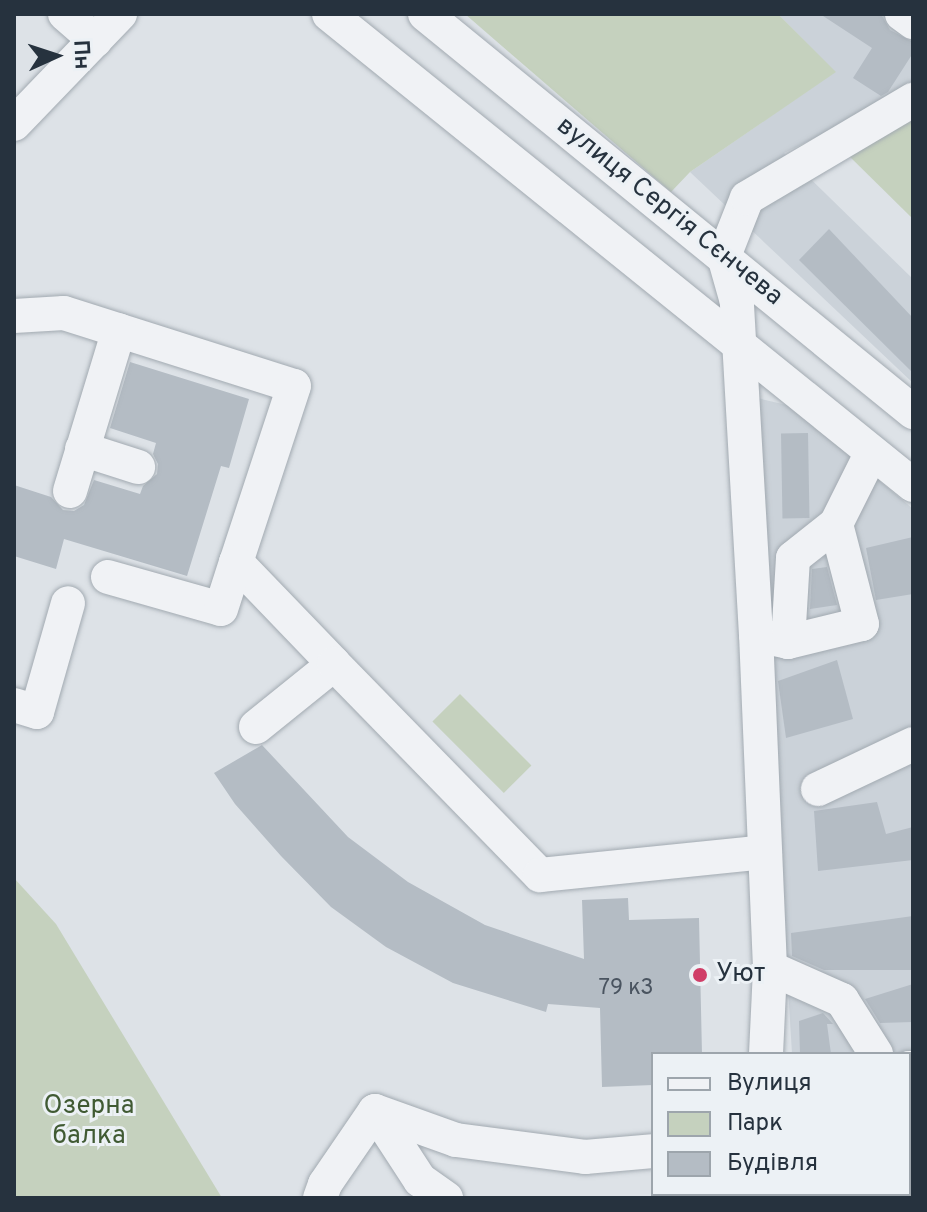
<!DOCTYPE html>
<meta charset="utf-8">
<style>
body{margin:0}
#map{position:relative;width:927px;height:1212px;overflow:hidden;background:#dde2e7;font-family:Overpass,sans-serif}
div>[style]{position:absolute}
.built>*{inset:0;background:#cbd2d9;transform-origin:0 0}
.green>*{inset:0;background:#c5d1be;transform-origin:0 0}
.building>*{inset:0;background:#b4bcc4;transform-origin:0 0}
.roads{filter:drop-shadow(0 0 2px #a2aab1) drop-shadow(0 0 2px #a2aab1)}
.minor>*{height:34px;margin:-17px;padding:0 17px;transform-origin:17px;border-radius:17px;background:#f0f2f5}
.dots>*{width:22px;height:22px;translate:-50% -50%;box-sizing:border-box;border:4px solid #ecf1f5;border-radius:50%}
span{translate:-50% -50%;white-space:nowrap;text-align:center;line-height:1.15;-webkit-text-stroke:6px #ecf1f5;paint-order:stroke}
.number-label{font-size:22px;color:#4a5460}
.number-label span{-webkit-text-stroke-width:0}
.street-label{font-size:26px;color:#26323e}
.poi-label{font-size:26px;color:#26323e}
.left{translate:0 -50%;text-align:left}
.park-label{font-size:26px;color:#405a33}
.frame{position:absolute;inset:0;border:16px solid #26323e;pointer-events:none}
.legend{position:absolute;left:651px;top:1052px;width:260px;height:144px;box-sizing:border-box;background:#ecf1f5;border:2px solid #9da5ac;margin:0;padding:10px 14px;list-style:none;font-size:24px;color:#26323e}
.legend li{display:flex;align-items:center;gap:16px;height:40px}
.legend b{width:40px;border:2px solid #9da5ac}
.north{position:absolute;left:16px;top:16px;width:80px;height:80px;-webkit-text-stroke:6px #ecf1f5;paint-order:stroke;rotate:87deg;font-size:22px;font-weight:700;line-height:32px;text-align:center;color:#26323e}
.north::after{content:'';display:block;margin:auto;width:28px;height:36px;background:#26323e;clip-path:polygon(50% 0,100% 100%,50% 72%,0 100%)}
</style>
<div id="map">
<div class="built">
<i style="clip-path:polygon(778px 14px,913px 14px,913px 84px,902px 95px,784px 153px,913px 279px,913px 383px,690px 172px,835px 72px)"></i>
<i style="clip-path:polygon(753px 397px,791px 406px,913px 509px,913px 1192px,909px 1192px,909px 1054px,792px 1054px)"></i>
<i style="left:801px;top:1194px;width:104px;height:4px"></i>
</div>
<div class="green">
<i style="clip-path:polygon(465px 14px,778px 14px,836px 72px,690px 172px,671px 192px)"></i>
<i style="clip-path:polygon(913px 112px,913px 219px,845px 152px)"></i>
<i style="left:460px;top:694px;width:101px;height:39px;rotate:45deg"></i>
<i style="clip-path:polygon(14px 878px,56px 924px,222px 1198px,14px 1198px)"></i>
</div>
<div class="building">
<i style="clip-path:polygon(820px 14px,881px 14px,890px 30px,913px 42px,913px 53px,888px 92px,881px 96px,853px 78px,872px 48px)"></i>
<i style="clip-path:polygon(829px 229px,913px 318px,913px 373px,799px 260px)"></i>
<i style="clip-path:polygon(130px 362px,249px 399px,229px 468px,221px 466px,187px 576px,64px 539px,56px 569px,14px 556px,14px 485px,51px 497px,63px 510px,74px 511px,84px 505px,94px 480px,140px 494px,143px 486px,157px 474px,158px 464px,153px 454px,156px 443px,110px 428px)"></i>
<i style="left:808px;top:433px;width:85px;height:27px;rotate:89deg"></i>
<i style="clip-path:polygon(913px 537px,913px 594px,876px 600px,866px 548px)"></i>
<i style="clip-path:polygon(827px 567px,837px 605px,810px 609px,812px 569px)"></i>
<i style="clip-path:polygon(837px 660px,853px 719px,786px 738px,778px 681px)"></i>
<i style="clip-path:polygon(262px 745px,348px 837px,408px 882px,485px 925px,584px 959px,582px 900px,628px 898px,629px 920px,699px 918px,702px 1054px,653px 1054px,653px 1085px,602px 1087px,600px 1008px,548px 1004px,546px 1012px,453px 983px,386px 947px,331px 907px,281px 856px,235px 804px,214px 773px)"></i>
<i style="clip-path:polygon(877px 802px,886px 834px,913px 827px,913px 860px,818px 871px,814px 811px)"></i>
<i style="clip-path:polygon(913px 916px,913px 970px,824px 970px,792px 956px,791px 933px)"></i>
<i style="clip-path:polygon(913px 984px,913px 1022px,880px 1023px,865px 999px)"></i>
<i style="clip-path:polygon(823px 1013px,833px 1024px,827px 1024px,831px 1054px,800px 1054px,799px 1021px)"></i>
</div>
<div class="roads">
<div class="minor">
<i style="left:65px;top:14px;width:40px;rotate:41deg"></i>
<i style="left:329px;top:14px;width:750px;rotate:38.89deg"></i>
<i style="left:425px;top:14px;width:630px;rotate:39.2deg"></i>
<i style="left:902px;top:14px;width:14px;rotate:36deg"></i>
<i style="left:14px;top:124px;width:153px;rotate:-46.1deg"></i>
<i style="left:14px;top:316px;width:50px;rotate:-3.4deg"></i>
<i style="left:64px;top:313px;width:241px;rotate:17.6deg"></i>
<i style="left:294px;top:386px;width:185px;rotate:108.2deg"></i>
<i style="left:236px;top:562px;width:141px;rotate:46.1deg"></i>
<i style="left:82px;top:449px;width:59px;rotate:17.8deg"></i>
<i style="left:70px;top:491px;width:168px;rotate:-73.1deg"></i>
<i style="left:108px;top:577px;width:117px;rotate:15.8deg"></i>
<i style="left:221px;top:609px;width:49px;rotate:-72.3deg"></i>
<i style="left:756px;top:635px;width:33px;rotate:12deg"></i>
<i style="left:788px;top:642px;width:76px;rotate:-13.7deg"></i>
<i style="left:862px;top:624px;width:103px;rotate:-104.6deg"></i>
<i style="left:836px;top:524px;width:80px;rotate:-63.4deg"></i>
<i style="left:788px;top:642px;width:84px;rotate:-86.6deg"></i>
<i style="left:793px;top:558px;width:55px;rotate:-38.3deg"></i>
<i style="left:14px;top:705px;width:24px;rotate:17deg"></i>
<i style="left:37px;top:712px;width:113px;rotate:-74.1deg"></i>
<i style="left:256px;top:727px;width:100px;rotate:-38.9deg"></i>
<i style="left:334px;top:664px;width:295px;rotate:45.7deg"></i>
<i style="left:540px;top:875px;width:226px;rotate:-5.8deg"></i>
<i style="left:818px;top:789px;width:105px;rotate:-25.3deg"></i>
<i style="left:770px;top:968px;width:79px;rotate:24deg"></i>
<i style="left:842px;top:1000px;width:64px;rotate:57.8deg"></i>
<i style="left:766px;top:1054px;width:86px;rotate:-87.3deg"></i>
<i style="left:770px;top:968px;width:333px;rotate:-92.4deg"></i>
<i style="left:756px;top:635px;width:334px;rotate:-93.3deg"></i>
<i style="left:737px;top:302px;width:48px;rotate:-105.8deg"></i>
<i style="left:724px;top:256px;width:62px;rotate:-68.4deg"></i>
<i style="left:747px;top:198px;width:193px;rotate:-30.6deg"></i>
<i style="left:909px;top:1068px;width:4px"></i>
<i style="left:375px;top:1111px;width:82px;rotate:56.9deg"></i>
<i style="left:420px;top:1180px;width:32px;rotate:35deg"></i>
<i style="left:768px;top:1194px;width:4px;rotate:90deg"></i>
<i style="left:320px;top:1198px;width:15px;rotate:-70deg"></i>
<i style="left:325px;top:1184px;width:88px;rotate:-55.6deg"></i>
<i style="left:375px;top:1111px;width:86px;rotate:19.7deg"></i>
<i style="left:456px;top:1140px;width:130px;rotate:7.5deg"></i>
<i style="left:585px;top:1157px;width:68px;rotate:-5deg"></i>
<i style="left:697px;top:1198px;width:11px;rotate:-22deg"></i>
</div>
</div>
<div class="dots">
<i style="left:700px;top:975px;background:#d03e68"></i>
</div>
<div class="number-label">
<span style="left:626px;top:989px">79 к3</span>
</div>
<div class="street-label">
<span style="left:669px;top:212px;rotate:39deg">вулиця Сергія Сєнчева</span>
</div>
<div class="poi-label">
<span class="left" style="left:716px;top:975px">Уют</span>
</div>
<div class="park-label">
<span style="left:89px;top:1122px">Озерна<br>балка</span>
</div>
<div class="frame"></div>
<ul class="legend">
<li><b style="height:10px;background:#f0f2f5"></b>Вулиця</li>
<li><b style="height:22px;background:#c5d1be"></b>Парк</li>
<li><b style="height:22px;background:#b4bcc4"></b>Будівля</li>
</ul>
<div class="north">Пн</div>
</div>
